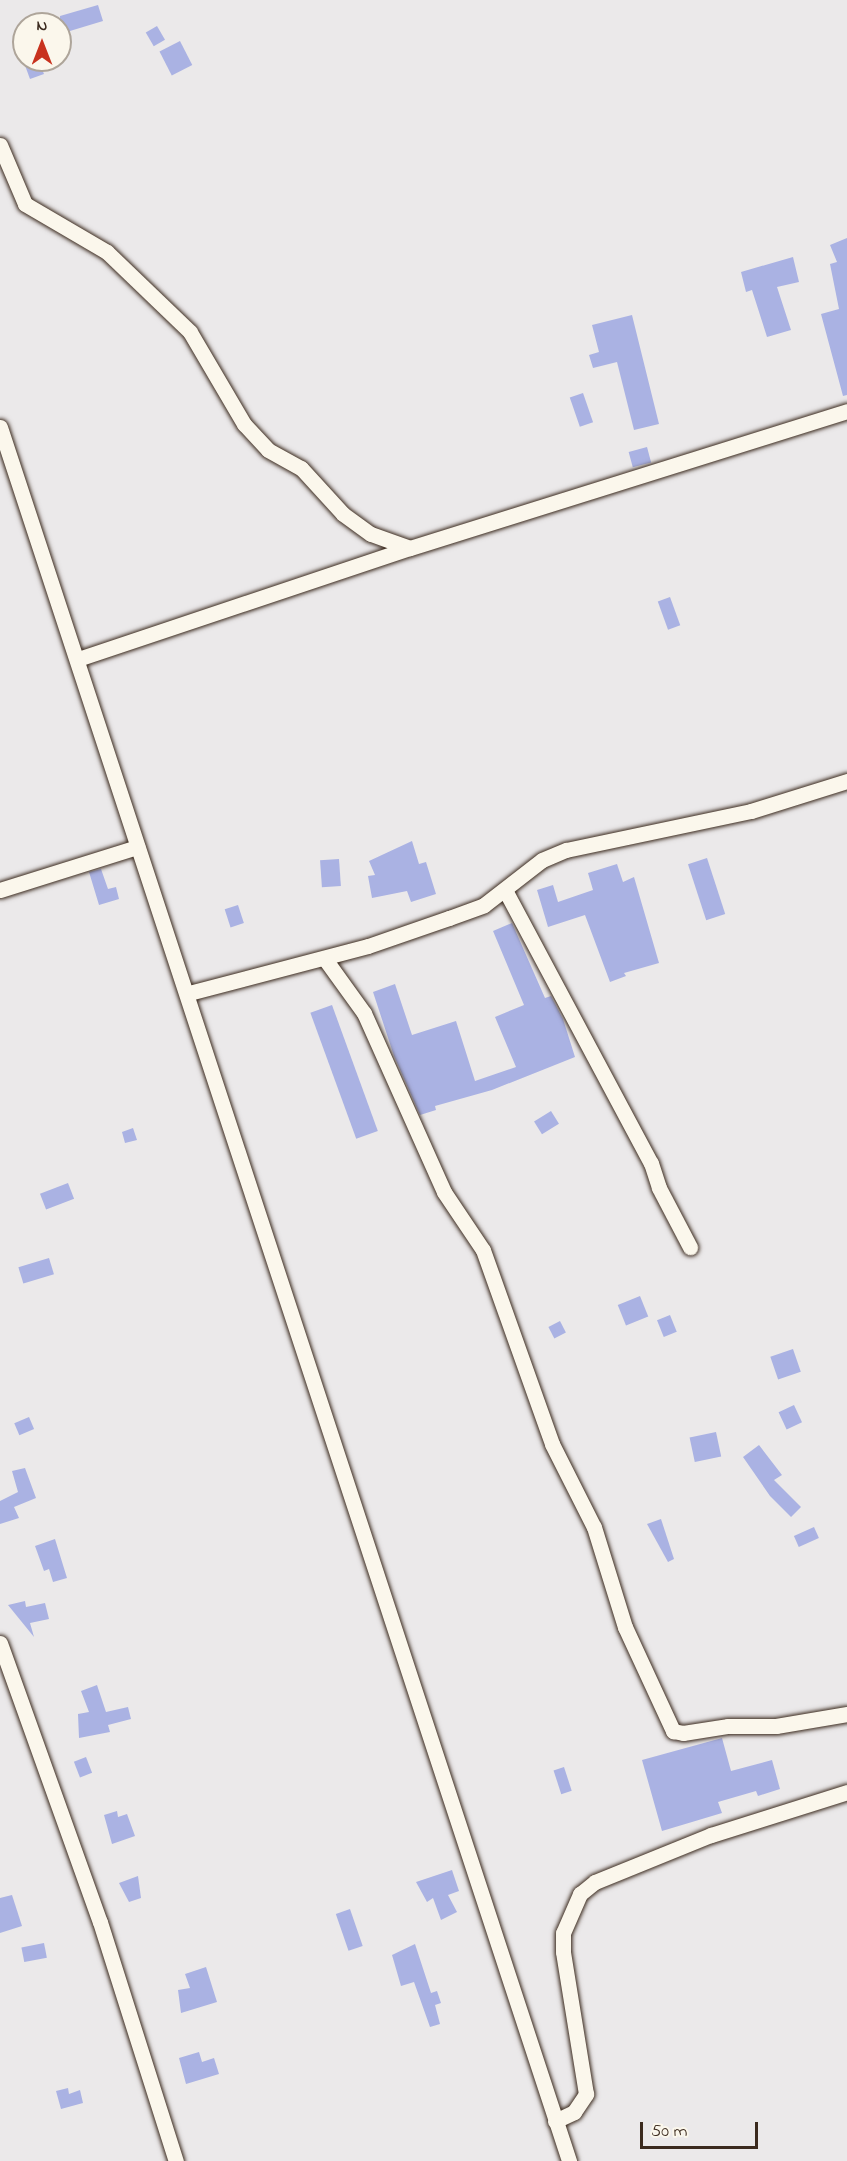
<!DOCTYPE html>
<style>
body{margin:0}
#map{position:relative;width:847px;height:2161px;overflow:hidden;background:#ebe9ea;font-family:"Indie Flower",sans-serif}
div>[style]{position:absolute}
.building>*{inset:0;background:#aab2e3;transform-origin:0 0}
.roads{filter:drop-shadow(0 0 2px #3b2a1e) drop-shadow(0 0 2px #3b2a1e)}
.street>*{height:15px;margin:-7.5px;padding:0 7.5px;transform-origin:7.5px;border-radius:7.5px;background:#fbf7ec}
span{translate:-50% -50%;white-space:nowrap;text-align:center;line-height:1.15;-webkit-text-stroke:6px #fbf7ec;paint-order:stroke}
.north{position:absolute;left:12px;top:12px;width:60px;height:60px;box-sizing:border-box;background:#fbf7ec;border:2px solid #aea59a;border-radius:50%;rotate:0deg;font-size:16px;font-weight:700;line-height:24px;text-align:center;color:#3b2a1e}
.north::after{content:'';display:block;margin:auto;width:21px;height:27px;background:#c8321e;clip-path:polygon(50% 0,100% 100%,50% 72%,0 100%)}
.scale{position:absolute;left:640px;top:2122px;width:118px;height:27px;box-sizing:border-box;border:3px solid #3b2a1e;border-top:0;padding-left:8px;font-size:18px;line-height:21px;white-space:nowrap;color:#3b2a1e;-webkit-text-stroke:4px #fbf7ec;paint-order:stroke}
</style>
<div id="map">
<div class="building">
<i style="clip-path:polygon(98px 5px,103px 21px,60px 34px,60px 16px)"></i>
<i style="left:157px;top:26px;width:16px;height:13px;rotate:60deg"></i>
<i style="left:180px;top:41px;width:27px;height:23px;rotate:63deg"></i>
<i style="clip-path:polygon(23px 60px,38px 60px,44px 74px,30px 79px)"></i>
<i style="clip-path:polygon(847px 238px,847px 395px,843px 396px,821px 314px,839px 309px,830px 264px,837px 262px,830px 245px)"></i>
<i style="clip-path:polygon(793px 257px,799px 282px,777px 287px,791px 330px,767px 337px,752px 290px,746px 292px,741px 272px)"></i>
<i style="clip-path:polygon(632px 315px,659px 424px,634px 430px,617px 362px,593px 368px,589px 355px,599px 352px,592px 325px)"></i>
<i style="left:583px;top:393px;width:31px;height:14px;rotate:71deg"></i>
<i style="left:647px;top:447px;width:16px;height:19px;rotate:75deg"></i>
<i style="left:670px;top:597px;width:30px;height:13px;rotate:70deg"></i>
<i style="clip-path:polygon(412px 841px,419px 864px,426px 862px,436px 894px,411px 902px,407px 891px,372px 898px,368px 876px,375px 875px,369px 861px)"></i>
<i style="left:707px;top:858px;width:59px;height:20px;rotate:72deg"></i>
<i style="left:339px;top:859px;width:27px;height:19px;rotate:86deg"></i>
<i style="clip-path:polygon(617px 864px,623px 882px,634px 877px,659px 963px,624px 973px,626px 976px,610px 982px,585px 915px,548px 927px,537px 890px,553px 885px,558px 902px,593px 890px,588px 873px)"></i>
<i style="clip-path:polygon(101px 869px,108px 889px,116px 887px,119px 899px,99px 905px,89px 872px)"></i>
<i style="left:238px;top:905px;width:19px;height:14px;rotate:72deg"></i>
<i style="clip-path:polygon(512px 923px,545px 998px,551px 996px,563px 1019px,575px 1057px,492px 1090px,435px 1106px,436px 1110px,420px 1115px,394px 1056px,373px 992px,395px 984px,412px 1035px,456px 1021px,475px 1081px,516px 1067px,495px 1017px,524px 1005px,493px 931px)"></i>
<i style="left:332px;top:1005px;width:134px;height:23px;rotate:70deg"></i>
<i style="left:551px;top:1111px;width:15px;height:20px;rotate:58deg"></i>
<i style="clip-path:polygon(133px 1128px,137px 1140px,125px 1143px,122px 1132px)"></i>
<i style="left:68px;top:1183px;width:17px;height:30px;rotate:69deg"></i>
<i style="left:49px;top:1258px;width:17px;height:32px;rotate:73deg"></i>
<i style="left:640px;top:1296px;width:22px;height:24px;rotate:68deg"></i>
<i style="left:670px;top:1315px;width:18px;height:14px;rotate:68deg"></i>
<i style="left:560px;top:1321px;width:13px;height:13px;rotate:63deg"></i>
<i style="left:793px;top:1349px;width:24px;height:24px;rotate:71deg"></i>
<i style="left:794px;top:1405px;width:19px;height:17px;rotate:65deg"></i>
<i style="left:29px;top:1417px;width:13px;height:16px;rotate:67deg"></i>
<i style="left:716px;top:1432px;width:25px;height:27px;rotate:78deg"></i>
<i style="clip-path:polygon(759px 1445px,782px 1475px,774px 1480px,801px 1507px,791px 1517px,770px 1496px,743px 1457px)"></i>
<i style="clip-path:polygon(25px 1468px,36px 1498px,14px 1507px,19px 1518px,0 1524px,0 1501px,18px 1492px,12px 1471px)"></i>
<i style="clip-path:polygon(661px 1519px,674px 1559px,668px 1562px,647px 1524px)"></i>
<i style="left:814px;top:1527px;width:12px;height:22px;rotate:66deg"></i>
<i style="clip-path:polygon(55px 1539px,67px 1578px,53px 1582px,49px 1569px,44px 1571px,35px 1546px)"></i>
<i style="clip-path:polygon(25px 1601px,26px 1607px,45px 1603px,49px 1619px,30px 1623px,34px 1637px,8px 1605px)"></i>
<i style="clip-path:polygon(97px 1685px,106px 1712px,128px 1707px,131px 1719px,108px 1725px,110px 1732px,79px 1738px,78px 1714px,89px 1712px,81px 1691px)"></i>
<i style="clip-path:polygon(722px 1738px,731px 1771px,772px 1760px,780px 1789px,758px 1796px,756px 1791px,718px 1802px,722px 1813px,662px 1831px,642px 1760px)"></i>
<i style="left:86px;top:1757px;width:17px;height:13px;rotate:69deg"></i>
<i style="left:564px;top:1767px;width:25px;height:11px;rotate:72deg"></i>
<i style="clip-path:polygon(117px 1811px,118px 1817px,127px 1814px,135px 1836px,112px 1844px,104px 1815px)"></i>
<i style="clip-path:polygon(452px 1870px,459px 1891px,448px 1895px,457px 1912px,441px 1920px,433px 1898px,427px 1902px,416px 1882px)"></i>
<i style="clip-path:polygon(138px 1876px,141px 1898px,129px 1902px,119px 1883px)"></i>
<i style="clip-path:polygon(12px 1895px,22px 1926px,0 1933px,0 1898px)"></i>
<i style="left:350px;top:1909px;width:39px;height:15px;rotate:71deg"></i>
<i style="left:44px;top:1943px;width:15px;height:23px;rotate:79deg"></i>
<i style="clip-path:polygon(415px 1944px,431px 1993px,437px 1991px,441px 2003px,435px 2005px,440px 2024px,430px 2027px,414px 1982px,401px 1986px,392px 1955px)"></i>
<i style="clip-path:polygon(206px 1967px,217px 2002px,181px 2013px,178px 1990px,190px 1988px,185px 1974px)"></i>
<i style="clip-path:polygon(199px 2052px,202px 2062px,214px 2058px,219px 2074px,186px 2084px,179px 2058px)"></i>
<i style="clip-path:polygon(68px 2088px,69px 2094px,80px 2090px,83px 2103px,61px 2109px,56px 2091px)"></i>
</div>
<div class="roads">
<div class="street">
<i style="left:0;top:145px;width:64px;rotate:67deg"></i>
<i style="left:25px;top:204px;width:95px;rotate:30.3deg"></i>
<i style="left:107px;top:252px;width:115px;rotate:43.9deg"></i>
<i style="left:190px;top:332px;width:107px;rotate:59.6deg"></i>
<i style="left:244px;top:424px;width:35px;rotate:47deg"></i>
<i style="left:268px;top:450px;width:38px;rotate:29deg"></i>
<i style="left:301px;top:468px;width:62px;rotate:47.6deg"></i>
<i style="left:343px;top:514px;width:34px;rotate:36deg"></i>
<i style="left:371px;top:534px;width:41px;rotate:19.7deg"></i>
<i style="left:0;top:427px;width:1825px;rotate:71.83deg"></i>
<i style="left:78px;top:659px;width:350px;rotate:-18.5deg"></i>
<i style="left:410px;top:548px;width:458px;rotate:-17.4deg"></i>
<i style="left:0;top:890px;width:144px;rotate:-17.4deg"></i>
<i style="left:505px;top:890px;width:310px;rotate:61.9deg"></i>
<i style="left:651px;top:1163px;width:26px;rotate:72deg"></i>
<i style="left:659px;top:1188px;width:67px;rotate:62.3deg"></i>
<i style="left:325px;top:959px;width:67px;rotate:54.2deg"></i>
<i style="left:364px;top:1013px;width:196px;rotate:65.9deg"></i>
<i style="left:444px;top:1192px;width:70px;rotate:56.1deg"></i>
<i style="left:483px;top:1250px;width:206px;rotate:70.4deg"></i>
<i style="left:552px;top:1444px;width:93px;rotate:63.2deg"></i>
<i style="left:594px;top:1527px;width:105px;rotate:72.8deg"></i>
<i style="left:625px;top:1627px;width:115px;rotate:65.2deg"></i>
<i style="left:673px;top:1731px;width:10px;rotate:11deg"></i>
<i style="left:683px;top:1733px;width:46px;rotate:-8.8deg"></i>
<i style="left:728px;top:1726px;width:48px"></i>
<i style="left:776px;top:1726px;width:72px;rotate:-9.6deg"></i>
<i style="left:189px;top:993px;width:185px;rotate:-14.7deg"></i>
<i style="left:368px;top:946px;width:86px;rotate:-19.1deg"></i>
<i style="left:449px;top:918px;width:37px;rotate:-20deg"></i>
<i style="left:484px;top:905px;width:73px;rotate:-37.8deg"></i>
<i style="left:542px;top:860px;width:26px;rotate:-23deg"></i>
<i style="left:566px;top:850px;width:189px;rotate:-11.9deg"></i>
<i style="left:751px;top:811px;width:101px;rotate:-17.4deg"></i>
<i style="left:0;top:1643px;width:296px;rotate:70.3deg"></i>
<i style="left:100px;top:1922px;width:251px;rotate:72.4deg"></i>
<i style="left:555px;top:2121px;width:21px;rotate:-25deg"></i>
<i style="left:574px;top:2112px;width:22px;rotate:-56deg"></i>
<i style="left:586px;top:2094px;width:144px;rotate:-99.2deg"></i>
<i style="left:563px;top:1952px;width:19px;rotate:-90deg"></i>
<i style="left:563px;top:1933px;width:43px;rotate:-66.4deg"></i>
<i style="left:580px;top:1894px;width:19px;rotate:-39deg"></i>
<i style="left:595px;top:1882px;width:125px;rotate:-22.1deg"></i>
<i style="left:711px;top:1835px;width:143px;rotate:-17.5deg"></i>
</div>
</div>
<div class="north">N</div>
<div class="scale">50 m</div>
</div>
